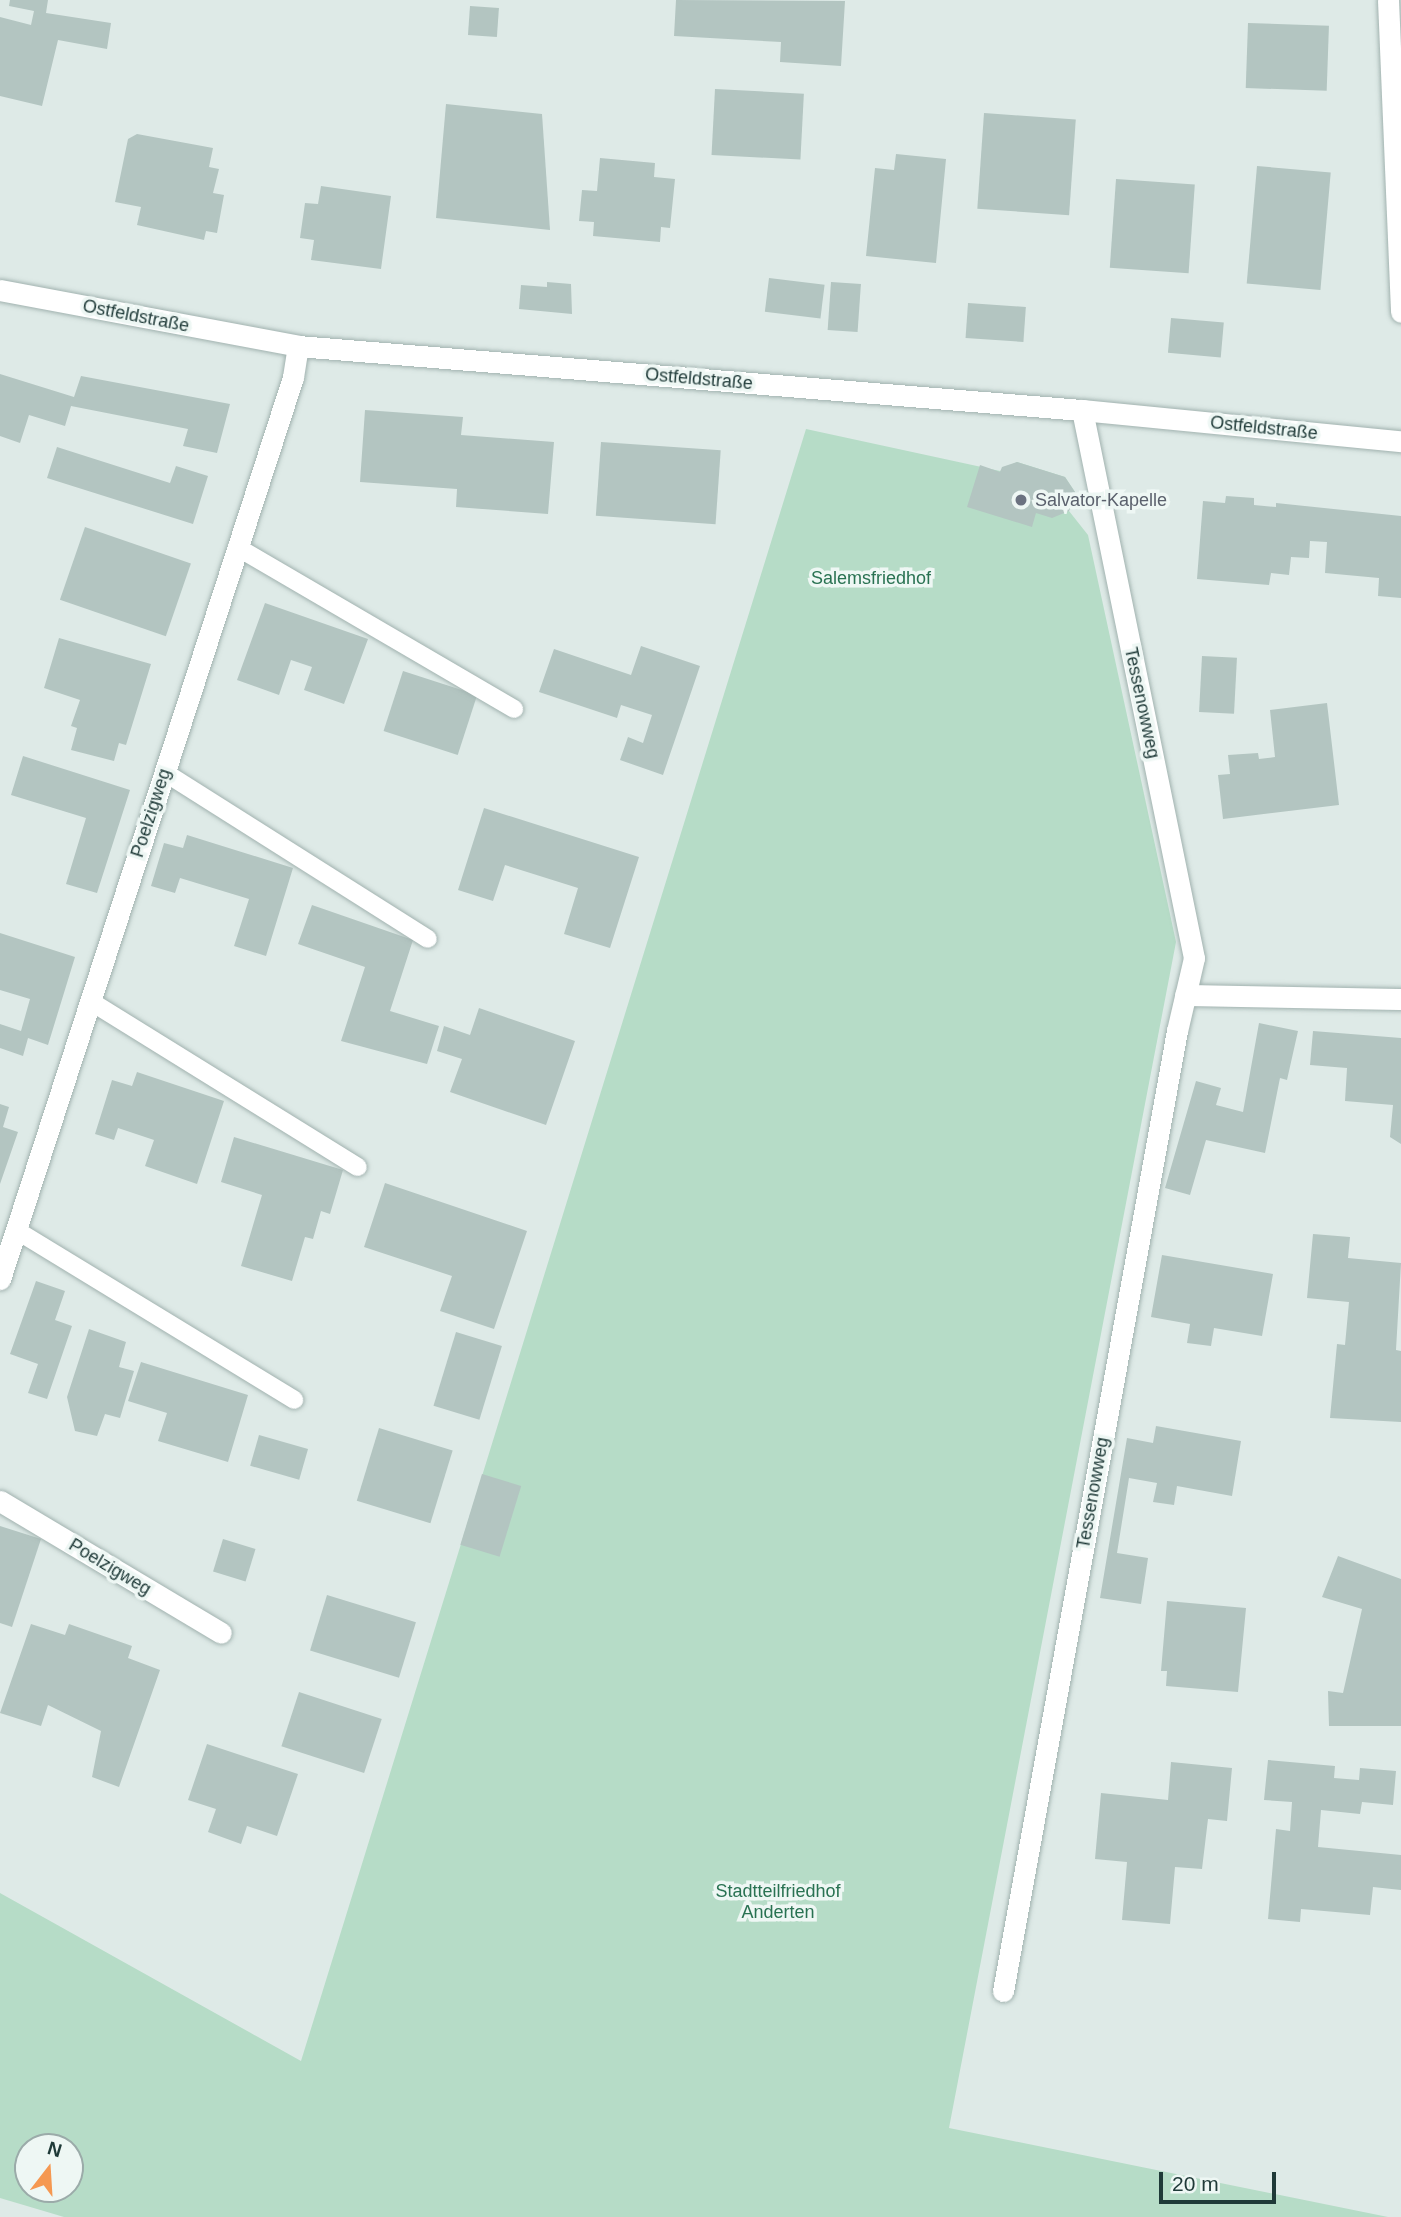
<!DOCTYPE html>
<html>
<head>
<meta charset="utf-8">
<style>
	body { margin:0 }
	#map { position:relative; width:1401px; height:2217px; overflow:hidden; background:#deeae7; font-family:Arial,sans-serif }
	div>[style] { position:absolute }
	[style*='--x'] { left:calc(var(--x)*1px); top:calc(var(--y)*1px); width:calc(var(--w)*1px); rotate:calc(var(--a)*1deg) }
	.green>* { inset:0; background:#b6dcc7 }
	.building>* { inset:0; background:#b3c5c1; transform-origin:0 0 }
	.roads { filter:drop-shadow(0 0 2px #a1b2af) drop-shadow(0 0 2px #a1b2af) }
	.lane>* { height:18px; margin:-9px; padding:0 9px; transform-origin:9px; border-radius:9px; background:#fff }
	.street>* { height:21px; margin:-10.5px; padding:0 10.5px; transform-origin:10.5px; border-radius:10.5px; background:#fff }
	.dots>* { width:19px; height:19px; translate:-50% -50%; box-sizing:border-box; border:4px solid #eef7f4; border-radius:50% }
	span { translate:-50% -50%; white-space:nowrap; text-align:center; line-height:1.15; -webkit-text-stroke:7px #eef7f4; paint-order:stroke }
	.street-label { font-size:18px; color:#1f3a38 }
	.worship-label { font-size:18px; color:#5b616d }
	.left { translate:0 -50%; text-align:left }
	.park-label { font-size:18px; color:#297252 }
	.north { position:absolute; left:14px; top:2133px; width:70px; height:70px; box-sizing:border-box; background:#eef7f4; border:2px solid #9baba9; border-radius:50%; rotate:17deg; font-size:19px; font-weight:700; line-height:28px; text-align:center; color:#1f3a38 }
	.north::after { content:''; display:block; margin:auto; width:24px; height:32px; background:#f59851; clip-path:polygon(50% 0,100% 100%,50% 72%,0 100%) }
	.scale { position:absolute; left:1159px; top:2172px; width:117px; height:32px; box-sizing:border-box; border:4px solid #1f3a38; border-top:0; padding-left:9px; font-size:21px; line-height:24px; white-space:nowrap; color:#1f3a38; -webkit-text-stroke:5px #eef7f4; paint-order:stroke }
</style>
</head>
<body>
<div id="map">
	<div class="green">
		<i style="clip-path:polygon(evenodd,806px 429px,1000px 471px,1017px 462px,1065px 477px,1075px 492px,1069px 511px,1088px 535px,1176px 942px,949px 2128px,1388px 2217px,64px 2217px,0 2198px,0 1893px,301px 2061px,806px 429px,28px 2147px,70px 2147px,70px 2189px,28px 2189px,28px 2147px)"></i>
	</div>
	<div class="building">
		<i style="clip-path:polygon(10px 0,48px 0,46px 13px,111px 23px,107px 49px,58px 40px,42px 106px,0 96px,0 17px,31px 25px,34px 11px,9px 6px)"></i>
		<i style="clip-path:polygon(676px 0,845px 1px,841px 66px,780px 62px,781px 42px,674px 36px)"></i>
		<i style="left:470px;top:6px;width:29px;height:29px;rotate:4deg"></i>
		<i style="left:1248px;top:23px;width:81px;height:65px;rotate:2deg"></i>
		<i style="left:715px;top:89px;width:89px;height:66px;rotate:3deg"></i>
		<i style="clip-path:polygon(446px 104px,542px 114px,550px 230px,436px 218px)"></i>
		<i style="left:984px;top:113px;width:92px;height:96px;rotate:4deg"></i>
		<i style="clip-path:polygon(137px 134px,213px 148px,209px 167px,219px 169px,213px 193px,224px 195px,217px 233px,206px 231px,204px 240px,137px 225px,141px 207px,115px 202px,128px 139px)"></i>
		<i style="clip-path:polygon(896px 154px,946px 159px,936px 263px,866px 256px,875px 168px,894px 170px)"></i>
		<i style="clip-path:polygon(600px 158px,655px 163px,654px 177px,675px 179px,670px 228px,661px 227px,660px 242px,593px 236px,594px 222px,579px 221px,582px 190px,597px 191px)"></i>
		<i style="left:1257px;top:166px;width:74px;height:118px;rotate:5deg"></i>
		<i style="left:1116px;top:179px;width:79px;height:89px;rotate:4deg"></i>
		<i style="clip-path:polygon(321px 186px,391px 196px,381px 269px,311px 260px,314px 240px,300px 238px,305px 203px,318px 204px)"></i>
		<i style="left:769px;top:278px;width:56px;height:34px;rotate:7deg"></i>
		<i style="clip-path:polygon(547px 282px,571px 284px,572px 314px,519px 309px,521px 285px,547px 287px)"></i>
		<i style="left:831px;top:282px;width:30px;height:48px;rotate:4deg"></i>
		<i style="left:968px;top:303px;width:58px;height:35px;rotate:4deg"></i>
		<i style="left:1171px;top:318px;width:53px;height:35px;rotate:5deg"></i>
		<i style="clip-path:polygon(0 374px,74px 397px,81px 376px,230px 404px,217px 453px,183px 446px,188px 429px,71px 406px,65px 426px,29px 415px,20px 443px,0 436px)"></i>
		<i style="clip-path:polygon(365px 410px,463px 417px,461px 435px,554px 442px,548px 514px,456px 507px,457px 489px,360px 482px)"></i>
		<i style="left:601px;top:442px;width:120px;height:74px;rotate:4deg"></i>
		<i style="clip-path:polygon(57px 447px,170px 483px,176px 466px,208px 476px,193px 524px,47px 478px)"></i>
		<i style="clip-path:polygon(1017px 462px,1065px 477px,1075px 492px,1069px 511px,1052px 518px,1036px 513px,1032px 527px,967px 507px,980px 465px,1000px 472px,1002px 467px)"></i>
		<i style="clip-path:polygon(1226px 496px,1254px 498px,1254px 505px,1276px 507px,1276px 503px,1401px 516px,1401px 598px,1378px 596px,1379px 578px,1325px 573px,1327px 542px,1310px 541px,1309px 558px,1291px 557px,1289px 575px,1271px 573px,1269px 585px,1197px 579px,1203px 501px,1225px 503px)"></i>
		<i style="left:85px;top:527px;width:112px;height:77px;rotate:19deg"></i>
		<i style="clip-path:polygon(265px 603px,368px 639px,344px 704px,304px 690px,312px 667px,291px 660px,279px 695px,237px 680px)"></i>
		<i style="clip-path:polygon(59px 638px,151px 664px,126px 745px,119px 743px,114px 761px,71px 750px,77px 728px,71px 726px,80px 700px,44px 688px)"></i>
		<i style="clip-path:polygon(641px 646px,700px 666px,663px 775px,620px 760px,628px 737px,643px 743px,652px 715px,621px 705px,617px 718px,539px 692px,554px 649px,631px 675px)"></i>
		<i style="left:1202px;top:656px;width:35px;height:56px;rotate:3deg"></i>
		<i style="left:403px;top:671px;width:78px;height:63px;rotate:18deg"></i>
		<i style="clip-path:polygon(1327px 703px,1339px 805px,1223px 819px,1218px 775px,1230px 774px,1228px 755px,1258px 753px,1259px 759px,1275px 757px,1270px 710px)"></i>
		<i style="clip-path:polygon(23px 756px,130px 790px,97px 893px,66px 884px,86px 818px,11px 795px)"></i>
		<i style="clip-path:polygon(484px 808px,639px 857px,610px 948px,564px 934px,578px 888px,505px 865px,493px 901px,458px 890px)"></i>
		<i style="clip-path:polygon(187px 835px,293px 868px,266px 956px,234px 946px,249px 899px,180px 878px,175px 893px,151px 886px,164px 843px,183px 848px)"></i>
		<i style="clip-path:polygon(312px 905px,413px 940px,390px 1011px,439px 1026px,427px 1064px,341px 1041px,365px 967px,298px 944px)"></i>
		<i style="clip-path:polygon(0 933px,75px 957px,48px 1045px,28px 1038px,23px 1056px,0 1048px,0 1024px,21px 1031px,30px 999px,0 990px)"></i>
		<i style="clip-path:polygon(479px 1008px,575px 1041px,546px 1125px,450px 1092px,462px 1059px,437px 1051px,444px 1026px,470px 1035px)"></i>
		<i style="clip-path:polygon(1259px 1023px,1298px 1031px,1287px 1080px,1280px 1078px,1265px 1153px,1206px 1140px,1190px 1195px,1165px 1188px,1196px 1081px,1221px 1088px,1216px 1105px,1243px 1112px)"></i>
		<i style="clip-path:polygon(1313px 1031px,1401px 1038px,1401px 1144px,1390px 1137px,1393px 1105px,1345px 1101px,1347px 1068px,1310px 1065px)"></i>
		<i style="clip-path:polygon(137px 1072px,224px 1101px,197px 1184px,145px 1166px,154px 1140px,118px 1128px,114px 1140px,95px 1134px,112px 1080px,132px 1086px)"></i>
		<i style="clip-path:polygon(0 1104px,9px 1107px,3px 1127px,18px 1132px,0 1184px)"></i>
		<i style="clip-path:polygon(234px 1137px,343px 1170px,330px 1214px,321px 1211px,313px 1239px,305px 1237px,292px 1281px,241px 1266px,262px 1195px,221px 1182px)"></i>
		<i style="clip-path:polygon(385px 1183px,527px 1231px,494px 1329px,440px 1311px,452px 1276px,364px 1247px)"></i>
		<i style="clip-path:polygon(1313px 1234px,1350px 1237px,1348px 1258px,1401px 1263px,1396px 1350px,1401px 1351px,1401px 1422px,1330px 1418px,1337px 1344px,1345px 1345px,1349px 1302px,1307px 1298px)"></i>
		<i style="clip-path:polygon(1162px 1255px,1273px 1274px,1262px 1336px,1214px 1328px,1211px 1346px,1187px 1343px,1190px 1324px,1151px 1317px)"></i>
		<i style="clip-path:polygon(36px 1281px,65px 1291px,55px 1320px,72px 1326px,47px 1399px,28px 1393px,38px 1364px,10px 1354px)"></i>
		<i style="clip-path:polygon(89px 1329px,126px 1342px,119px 1367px,134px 1371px,120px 1418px,105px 1414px,97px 1436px,75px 1431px,67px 1397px)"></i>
		<i style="left:456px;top:1332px;width:48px;height:77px;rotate:17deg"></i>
		<i style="clip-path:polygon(141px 1362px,248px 1395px,228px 1462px,158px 1441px,167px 1413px,128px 1401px)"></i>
		<i style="clip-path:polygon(1156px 1426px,1241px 1441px,1232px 1496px,1177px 1486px,1174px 1505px,1153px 1502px,1157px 1483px,1129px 1478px,1117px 1553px,1148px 1558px,1141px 1604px,1100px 1598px,1127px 1438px,1153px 1443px)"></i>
		<i style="left:379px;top:1428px;width:77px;height:76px;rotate:17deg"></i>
		<i style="left:259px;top:1435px;width:51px;height:32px;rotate:16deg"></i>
		<i style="left:482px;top:1474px;width:41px;height:74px;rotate:17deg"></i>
		<i style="clip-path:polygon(0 1526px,41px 1539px,12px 1627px,0 1623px)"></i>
		<i style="left:223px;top:1539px;width:34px;height:34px;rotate:17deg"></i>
		<i style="clip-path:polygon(1338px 1556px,1401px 1579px,1401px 1726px,1329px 1726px,1328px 1691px,1343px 1693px,1362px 1609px,1322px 1597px)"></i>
		<i style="left:327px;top:1595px;width:93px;height:58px;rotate:17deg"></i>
		<i style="clip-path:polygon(1167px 1601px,1246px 1608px,1238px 1692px,1166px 1686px,1167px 1671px,1161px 1671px)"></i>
		<i style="clip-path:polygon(31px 1624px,65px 1635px,69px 1624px,132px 1646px,128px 1658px,160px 1670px,119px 1787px,92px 1777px,101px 1731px,48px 1705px,41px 1726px,0 1713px)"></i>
		<i style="left:299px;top:1692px;width:87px;height:57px;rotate:18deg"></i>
		<i style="clip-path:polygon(207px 1744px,298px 1774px,277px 1836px,247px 1826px,241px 1844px,208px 1832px,216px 1809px,188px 1800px)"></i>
		<i style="clip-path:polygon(1268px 1760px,1335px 1766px,1334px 1778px,1359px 1780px,1360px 1768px,1396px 1771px,1393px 1805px,1362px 1802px,1360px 1814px,1321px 1810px,1318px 1847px,1401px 1855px,1401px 1890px,1373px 1887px,1370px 1915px,1301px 1909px,1300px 1922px,1268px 1919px,1276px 1829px,1290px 1831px,1292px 1802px,1264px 1800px)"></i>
		<i style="clip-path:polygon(1171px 1762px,1232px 1768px,1227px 1821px,1208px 1819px,1202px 1869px,1175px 1867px,1170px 1924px,1122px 1920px,1127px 1862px,1095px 1859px,1101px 1793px,1168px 1800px)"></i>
	</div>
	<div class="roads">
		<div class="lane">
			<i style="--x:237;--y:547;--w:321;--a:30.3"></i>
			<i style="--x:164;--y:772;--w:312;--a:32.3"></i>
			<i style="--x:90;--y:1001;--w:315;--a:31.8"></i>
			<i style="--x:16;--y:1230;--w:326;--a:31.4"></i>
		</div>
		<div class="street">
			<i style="--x:1388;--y:0;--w:312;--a:87.6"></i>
			<i style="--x:0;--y:290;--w:303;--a:10.6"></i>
			<i style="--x:298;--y:346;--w:787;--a:4.67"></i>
			<i style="--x:1082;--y:410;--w:321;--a:5.6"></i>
			<i style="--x:1185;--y:995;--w:216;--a:1.1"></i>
			<i style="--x:0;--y:1279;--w:948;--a:-72"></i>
			<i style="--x:293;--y:377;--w:31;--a:-81"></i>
			<i style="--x:0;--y:1501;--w:257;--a:30.8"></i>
			<i style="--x:1003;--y:1991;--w:976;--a:-79.73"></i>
			<i style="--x:1177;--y:1031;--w:75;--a:-76.9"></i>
			<i style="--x:1194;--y:958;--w:559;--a:-101.55"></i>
		</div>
	</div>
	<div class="dots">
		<i style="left:1021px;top:500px;background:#6b7280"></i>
	</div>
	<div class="street-label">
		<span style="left:136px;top:316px;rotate:11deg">Ostfeldstraße</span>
		<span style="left:699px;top:379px;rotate:5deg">Ostfeldstraße</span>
		<span style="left:1264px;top:428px;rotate:6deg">Ostfeldstraße</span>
		<span style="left:1142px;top:703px;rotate:78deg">Tessenowweg</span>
		<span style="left:151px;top:813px;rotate:-72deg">Poelzigweg</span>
		<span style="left:1093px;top:1493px;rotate:-80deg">Tessenowweg</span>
		<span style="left:110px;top:1567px;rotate:31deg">Poelzigweg</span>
	</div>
	<div class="worship-label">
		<span class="left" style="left:1035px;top:500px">Salvator-Kapelle</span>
	</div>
	<div class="park-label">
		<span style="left:871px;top:578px">Salemsfriedhof</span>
		<span style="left:778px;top:1902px">Stadtteilfriedhof<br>Anderten</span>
	</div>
	<div class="north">N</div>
	<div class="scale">20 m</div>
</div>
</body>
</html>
